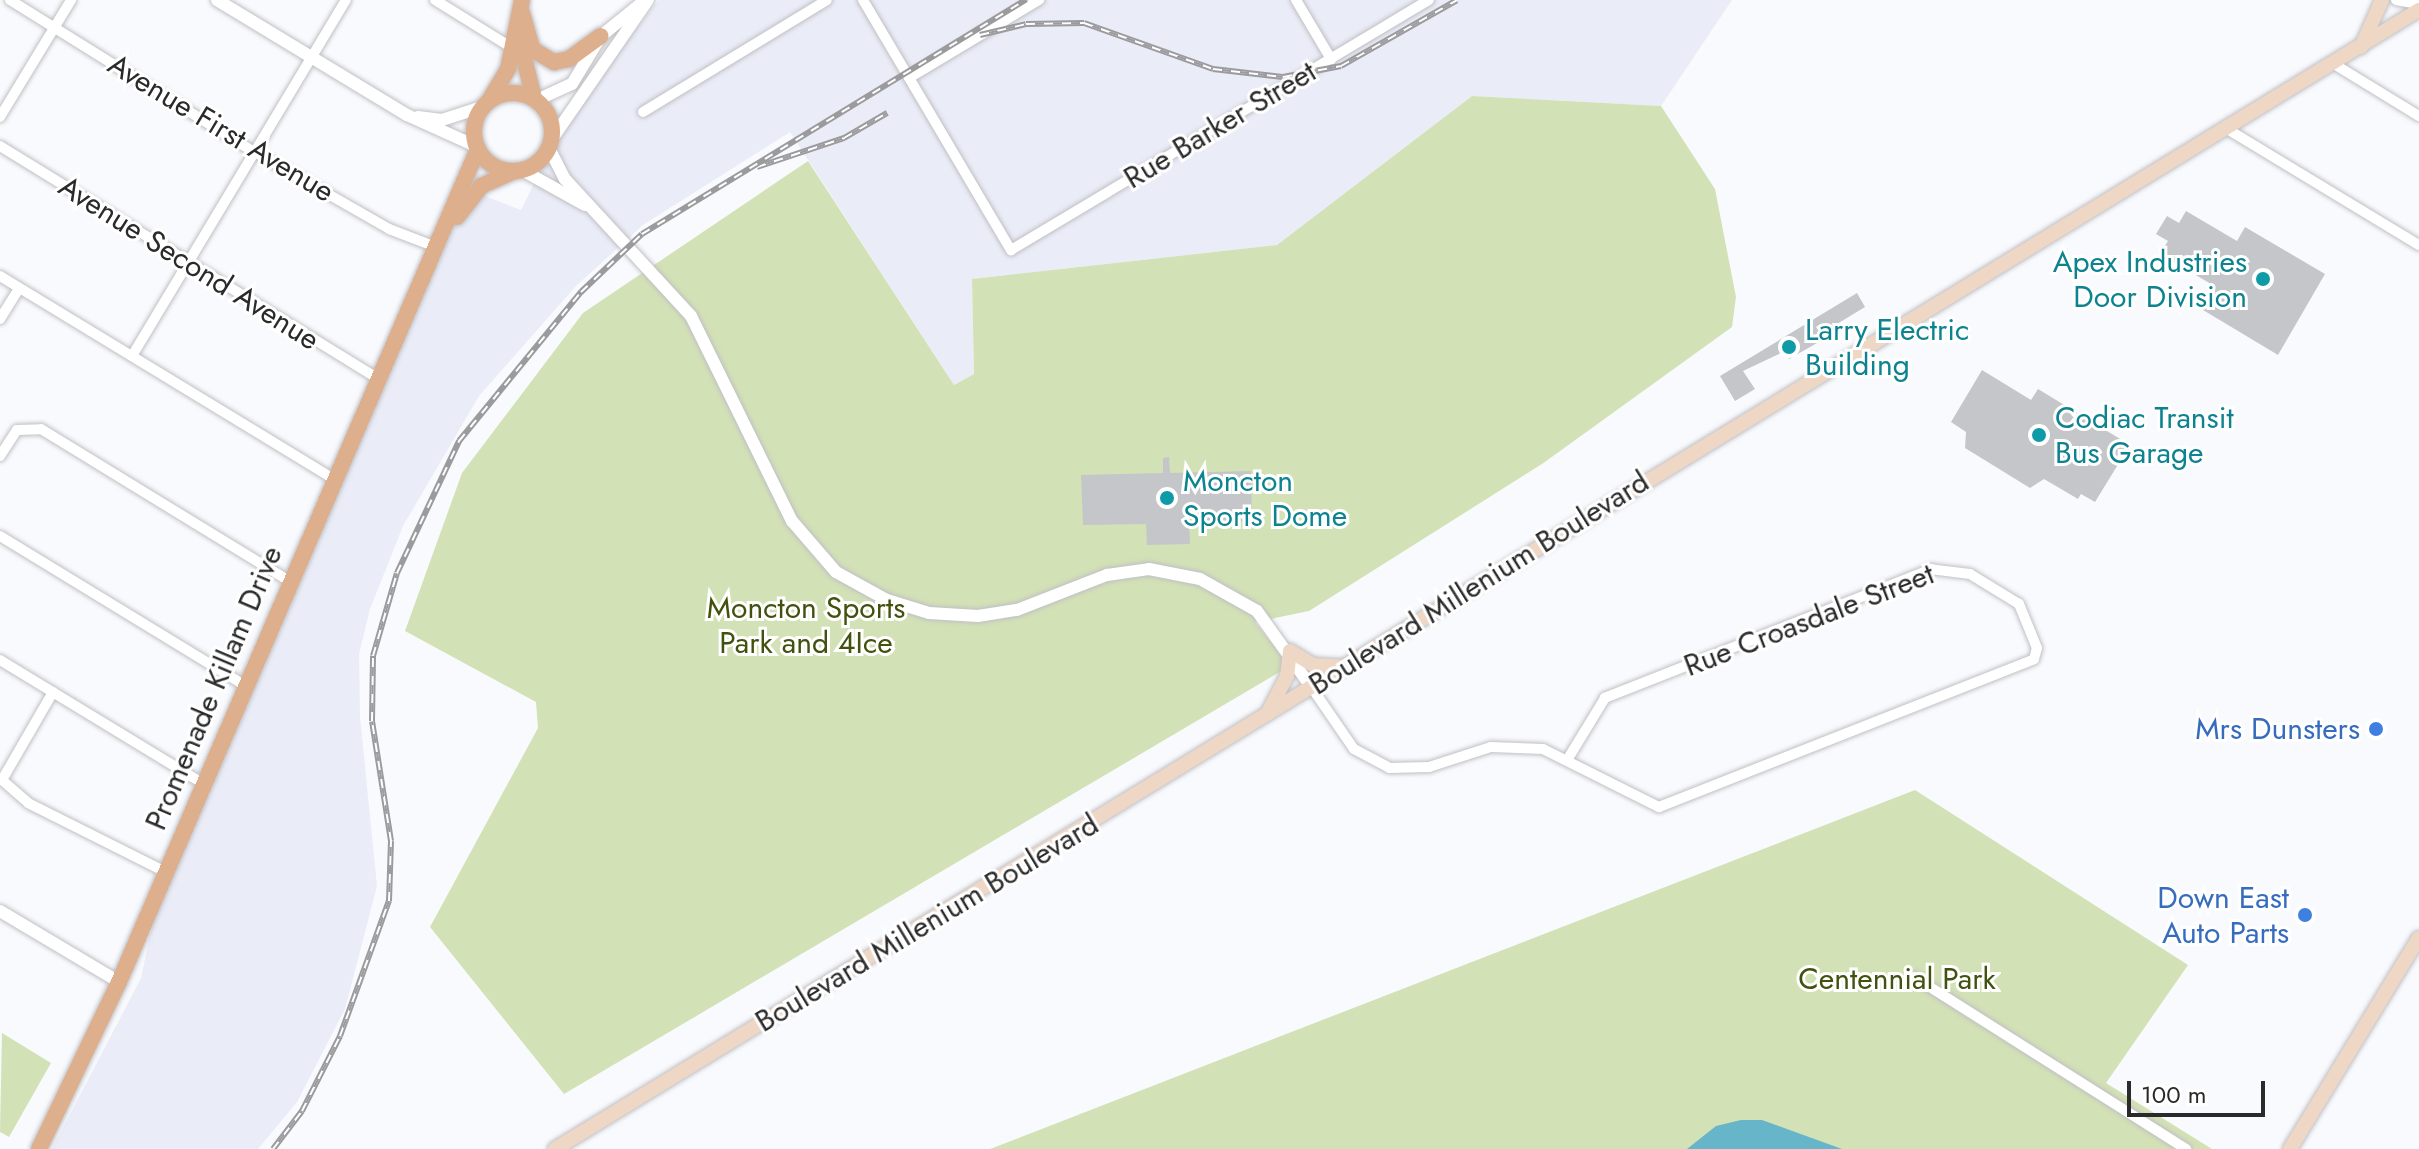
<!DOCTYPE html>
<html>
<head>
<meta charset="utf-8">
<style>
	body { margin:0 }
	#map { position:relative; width:2419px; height:1149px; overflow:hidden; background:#f9fafe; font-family:Jost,sans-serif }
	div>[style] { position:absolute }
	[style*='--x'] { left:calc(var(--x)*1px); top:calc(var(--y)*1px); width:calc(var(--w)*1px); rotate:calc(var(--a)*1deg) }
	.built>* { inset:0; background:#eaecf7 }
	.green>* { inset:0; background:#d3e1b6 }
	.water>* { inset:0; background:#67b5c9 }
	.building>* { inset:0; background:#c5c6c9 }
	.roads { filter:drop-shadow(0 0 2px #c0c0c4) drop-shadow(0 0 2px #c0c0c4) }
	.minor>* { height:10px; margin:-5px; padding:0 5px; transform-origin:5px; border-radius:5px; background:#fff }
	.tertiary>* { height:12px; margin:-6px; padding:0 6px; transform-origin:6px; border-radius:6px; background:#fff }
	.secondary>* { height:14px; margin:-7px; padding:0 7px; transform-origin:7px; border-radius:7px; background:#eed7c5 }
	.primary>* { height:16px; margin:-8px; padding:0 8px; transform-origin:8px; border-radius:8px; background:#deaf8c }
	.primary>.ring { margin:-8px; padding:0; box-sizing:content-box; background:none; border:16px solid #deaf8c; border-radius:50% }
	.rail>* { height:6px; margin-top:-3px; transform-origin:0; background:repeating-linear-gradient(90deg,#fff 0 9px,#9b9b9e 0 18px); box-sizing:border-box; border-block:2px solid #9b9b9e }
	.dots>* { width:22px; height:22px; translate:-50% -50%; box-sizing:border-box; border:4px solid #fff; border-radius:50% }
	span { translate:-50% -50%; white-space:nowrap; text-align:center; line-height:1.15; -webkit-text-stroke:6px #fff; paint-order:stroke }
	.street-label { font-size:30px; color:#2a2a2b }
	.culture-label { font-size:30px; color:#0d838f }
	.right { translate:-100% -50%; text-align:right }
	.left { translate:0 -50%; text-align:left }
	.park-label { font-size:30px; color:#42510e }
	.shop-label { font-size:30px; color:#366cbe }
	.scale { position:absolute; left:2127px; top:1081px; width:138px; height:36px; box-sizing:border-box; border:4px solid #2a2a2b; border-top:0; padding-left:10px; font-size:24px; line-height:28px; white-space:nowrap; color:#2a2a2b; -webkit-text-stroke:6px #fff; paint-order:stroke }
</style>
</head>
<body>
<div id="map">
	<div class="built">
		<i style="clip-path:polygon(659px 0,1732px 0,1661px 106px,1472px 96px,1277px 245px,972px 279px,974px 374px,954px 385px,790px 132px,643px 225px,576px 286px,479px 396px,403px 526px,370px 609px,359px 654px,360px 717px,377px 886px,345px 1009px,297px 1102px,258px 1149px,52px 1149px,141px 978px,162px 878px,460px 186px,521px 210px,567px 116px)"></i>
	</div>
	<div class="green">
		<i style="clip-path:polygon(1472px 96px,1661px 106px,1715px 189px,1736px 297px,1732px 327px,1542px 464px,1309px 611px,1255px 622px,1290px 666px,564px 1094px,430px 927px,538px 728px,536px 702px,405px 631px,462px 473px,583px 313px,808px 161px,954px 385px,974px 374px,972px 279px,1277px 245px)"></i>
		<i style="clip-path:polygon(1915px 790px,2188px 965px,2106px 1083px,2212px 1149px,990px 1149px)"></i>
		<i style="clip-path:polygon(2px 1033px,51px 1063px,9px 1137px,0 1132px)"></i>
	</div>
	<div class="water">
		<i style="clip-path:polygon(1741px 1120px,1762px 1120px,1842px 1149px,1687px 1149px,1716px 1126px)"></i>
	</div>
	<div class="building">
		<i style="clip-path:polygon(2186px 211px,2237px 241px,2245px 227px,2325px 274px,2278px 355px,2198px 307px,2211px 284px,2160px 254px,2168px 241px,2156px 234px,2167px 216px,2179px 223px)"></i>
		<i style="clip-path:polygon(1857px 293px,1865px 307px,1814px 338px,1817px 343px,1789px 359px,1785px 351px,1743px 371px,1755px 389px,1735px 401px,1720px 376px)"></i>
		<i style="clip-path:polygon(1982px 370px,2031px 400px,2038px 389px,2130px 445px,2095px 502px,2081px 494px,2078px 499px,2044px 479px,2030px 488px,1965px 448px,1966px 432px,1951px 422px)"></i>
		<i style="clip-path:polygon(1169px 457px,1170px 473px,1251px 471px,1252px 521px,1189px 523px,1190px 544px,1147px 545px,1146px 524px,1083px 525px,1081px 475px,1163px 473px,1163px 458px)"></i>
	</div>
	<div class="roads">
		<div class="minor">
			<i style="--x:10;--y:0;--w:286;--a:31.9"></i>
			<i style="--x:253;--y:151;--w:157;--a:29.8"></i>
			<i style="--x:389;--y:229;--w:50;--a:21"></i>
			<i style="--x:435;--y:0;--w:91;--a:31.9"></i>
			<i style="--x:863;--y:0;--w:291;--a:59.4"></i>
			<i style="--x:1011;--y:250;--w:487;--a:-30.9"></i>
			<i style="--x:1296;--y:0;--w:69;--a:59.3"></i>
			<i style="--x:2396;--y:0;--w:23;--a:10"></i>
			<i style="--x:2334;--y:64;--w:100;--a:31.5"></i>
			<i style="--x:909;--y:78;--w:152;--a:-31"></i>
			<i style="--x:643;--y:112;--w:215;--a:-31.3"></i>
			<i style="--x:0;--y:117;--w:137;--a:-58.7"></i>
			<i style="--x:2224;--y:127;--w:228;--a:31.2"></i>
			<i style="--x:0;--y:146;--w:444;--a:31.6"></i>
			<i style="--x:0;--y:276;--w:392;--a:31.3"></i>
			<i style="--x:0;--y:319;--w:36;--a:-58"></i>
			<i style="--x:132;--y:356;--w:415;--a:-59"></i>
			<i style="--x:0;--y:456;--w:31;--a:-57"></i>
			<i style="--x:17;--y:430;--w:24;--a:-2"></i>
			<i style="--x:41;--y:429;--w:293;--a:31.5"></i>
			<i style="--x:0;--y:536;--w:288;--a:31.4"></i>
			<i style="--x:0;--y:660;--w:239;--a:31.3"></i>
			<i style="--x:1312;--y:688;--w:74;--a:55.5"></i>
			<i style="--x:1354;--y:749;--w:40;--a:28"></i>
			<i style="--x:1389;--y:768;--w:40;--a:-1.4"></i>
			<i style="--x:1429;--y:767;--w:65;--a:-17.9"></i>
			<i style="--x:1491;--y:747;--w:52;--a:2.2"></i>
			<i style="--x:1543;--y:749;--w:130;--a:26.6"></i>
			<i style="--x:1659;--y:807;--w:403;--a:-21.5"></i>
			<i style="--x:2034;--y:659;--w:11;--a:-75"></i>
			<i style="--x:2037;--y:648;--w:48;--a:-112.2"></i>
			<i style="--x:2019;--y:604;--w:57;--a:-148.5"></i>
			<i style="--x:1970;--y:574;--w:38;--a:-173"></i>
			<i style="--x:1932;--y:569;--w:352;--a:158.5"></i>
			<i style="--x:1605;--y:698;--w:69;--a:121.4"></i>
			<i style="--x:53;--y:692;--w:102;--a:120.1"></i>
			<i style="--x:2;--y:780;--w:35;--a:41"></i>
			<i style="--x:28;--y:803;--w:154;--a:26.6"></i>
			<i style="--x:1914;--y:977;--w:322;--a:32.3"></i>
		</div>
		<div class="tertiary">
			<i style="--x:217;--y:0;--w:222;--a:31.2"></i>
			<i style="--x:407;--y:115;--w:76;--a:24.2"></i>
			<i style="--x:537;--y:100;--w:38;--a:-25"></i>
			<i style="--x:572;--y:84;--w:56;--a:-58.9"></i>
			<i style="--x:601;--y:36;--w:49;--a:-39.2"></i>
			<i style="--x:418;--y:117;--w:24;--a:7"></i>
			<i style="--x:442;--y:120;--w:42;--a:-18"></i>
			<i style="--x:552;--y:139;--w:169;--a:-55.4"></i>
			<i style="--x:549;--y:148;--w:35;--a:63"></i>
			<i style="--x:565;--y:179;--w:186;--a:47.4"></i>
			<i style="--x:691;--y:316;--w:229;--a:63.8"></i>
			<i style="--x:792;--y:521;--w:67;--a:49.2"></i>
			<i style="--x:836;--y:572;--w:58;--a:28.8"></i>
			<i style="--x:887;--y:600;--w:44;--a:17.2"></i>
			<i style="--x:929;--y:613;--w:49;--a:3.5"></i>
			<i style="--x:978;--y:616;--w:39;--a:-9"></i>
			<i style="--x:1017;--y:610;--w:97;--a:-21.3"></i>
			<i style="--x:1107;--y:575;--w:42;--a:-8.1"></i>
			<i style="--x:1149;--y:569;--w:52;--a:11.1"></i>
			<i style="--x:1200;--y:579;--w:65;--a:29.3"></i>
			<i style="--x:1257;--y:611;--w:95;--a:54.5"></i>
			<i style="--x:522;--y:170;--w:72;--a:29.1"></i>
			<i style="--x:0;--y:911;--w:139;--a:30.8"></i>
		</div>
		<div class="secondary">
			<i style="--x:2361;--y:47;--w:51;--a:-65.9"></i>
			<i style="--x:1290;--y:651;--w:27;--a:31"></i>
			<i style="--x:1313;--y:665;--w:33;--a:3"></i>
			<i style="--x:1267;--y:714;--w:43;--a:-62.2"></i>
			<i style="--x:1287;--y:676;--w:25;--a:-83"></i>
			<i style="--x:555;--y:1149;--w:2184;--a:-31.43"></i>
			<i style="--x:2290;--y:1149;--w:247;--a:-58.6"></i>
		</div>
		<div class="primary">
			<i style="--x:522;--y:13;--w:37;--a:74"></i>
			<i style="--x:532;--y:49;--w:26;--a:31"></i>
			<i style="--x:554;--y:62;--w:15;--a:-11"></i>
			<i style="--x:569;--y:59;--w:39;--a:-36"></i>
			<i style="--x:520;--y:42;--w:58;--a:76"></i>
			<i class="ring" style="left:474px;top:93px;width:62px;height:62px"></i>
			<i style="--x:490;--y:99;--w:35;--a:-59"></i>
			<i style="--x:508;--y:69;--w:70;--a:-78.5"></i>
			<i style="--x:457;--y:217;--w:39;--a:-52"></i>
			<i style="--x:481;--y:186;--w:37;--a:-24"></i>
			<i style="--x:39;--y:1149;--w:185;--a:-64.4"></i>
			<i style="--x:119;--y:982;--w:907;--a:-66.69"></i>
		</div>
	</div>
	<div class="rail">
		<i style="--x:980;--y:35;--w:47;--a:-13.4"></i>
		<i style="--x:1026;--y:24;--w:58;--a:-1"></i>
		<i style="--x:1084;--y:23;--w:137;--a:19.6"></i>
		<i style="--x:1213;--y:69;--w:70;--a:6.5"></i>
		<i style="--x:1283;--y:77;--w:59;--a:-10.7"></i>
		<i style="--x:1341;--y:66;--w:133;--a:-29.6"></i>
		<i style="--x:757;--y:167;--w:92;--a:-18.4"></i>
		<i style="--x:844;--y:138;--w:50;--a:-30.2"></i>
		<i style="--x:273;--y:1149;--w:48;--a:-52.7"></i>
		<i style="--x:302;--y:1111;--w:84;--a:-63.1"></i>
		<i style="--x:340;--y:1036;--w:144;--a:-70.1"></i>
		<i style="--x:389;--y:901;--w:60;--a:-88.1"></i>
		<i style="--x:391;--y:841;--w:121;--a:-99"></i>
		<i style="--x:372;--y:721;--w:65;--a:-89.1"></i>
		<i style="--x:373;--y:656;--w:86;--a:-73.9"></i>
		<i style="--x:397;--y:573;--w:146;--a:-64.8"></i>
		<i style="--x:459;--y:441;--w:193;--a:-50.7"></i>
		<i style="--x:581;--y:292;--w:84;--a:-43.6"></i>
		<i style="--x:642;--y:234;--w:450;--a:-31.4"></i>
	</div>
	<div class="dots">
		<i style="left:2263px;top:279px;background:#0f9aa8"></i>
		<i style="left:1789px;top:347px;background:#0f9aa8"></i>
		<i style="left:2039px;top:435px;background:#0f9aa8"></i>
		<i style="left:1167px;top:498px;background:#0f9aa8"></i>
		<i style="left:2376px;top:729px;background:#3f7fe0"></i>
		<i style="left:2305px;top:915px;background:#3f7fe0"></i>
	</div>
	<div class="street-label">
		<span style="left:1220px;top:125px;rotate:-31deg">Rue Barker Street</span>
		<span style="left:221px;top:128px;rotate:31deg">Avenue First Avenue</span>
		<span style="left:189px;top:263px;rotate:32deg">Avenue Second Avenue</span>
		<span style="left:1479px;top:583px;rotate:-32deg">Boulevard Millenium Boulevard</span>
		<span style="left:1809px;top:620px;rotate:-21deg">Rue Croasdale Street</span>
		<span style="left:214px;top:688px;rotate:-67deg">Promenade Killam Drive</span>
		<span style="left:927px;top:923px;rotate:-31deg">Boulevard Millenium Boulevard</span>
	</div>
	<div class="culture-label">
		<span class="right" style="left:2247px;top:279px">Apex Industries<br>Door Division</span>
		<span class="left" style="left:1805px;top:347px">Larry Electric<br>Building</span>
		<span class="left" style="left:2055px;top:435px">Codiac Transit<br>Bus Garage</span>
		<span class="left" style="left:1183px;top:498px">Moncton<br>Sports Dome</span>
	</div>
	<div class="park-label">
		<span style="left:806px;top:625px">Moncton Sports<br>Park and 4Ice</span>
		<span style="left:1897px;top:979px">Centennial Park</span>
	</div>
	<div class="shop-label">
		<span class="right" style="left:2360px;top:729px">Mrs Dunsters</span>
		<span class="right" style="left:2289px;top:915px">Down East<br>Auto Parts</span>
	</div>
	<div class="scale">100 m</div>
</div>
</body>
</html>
